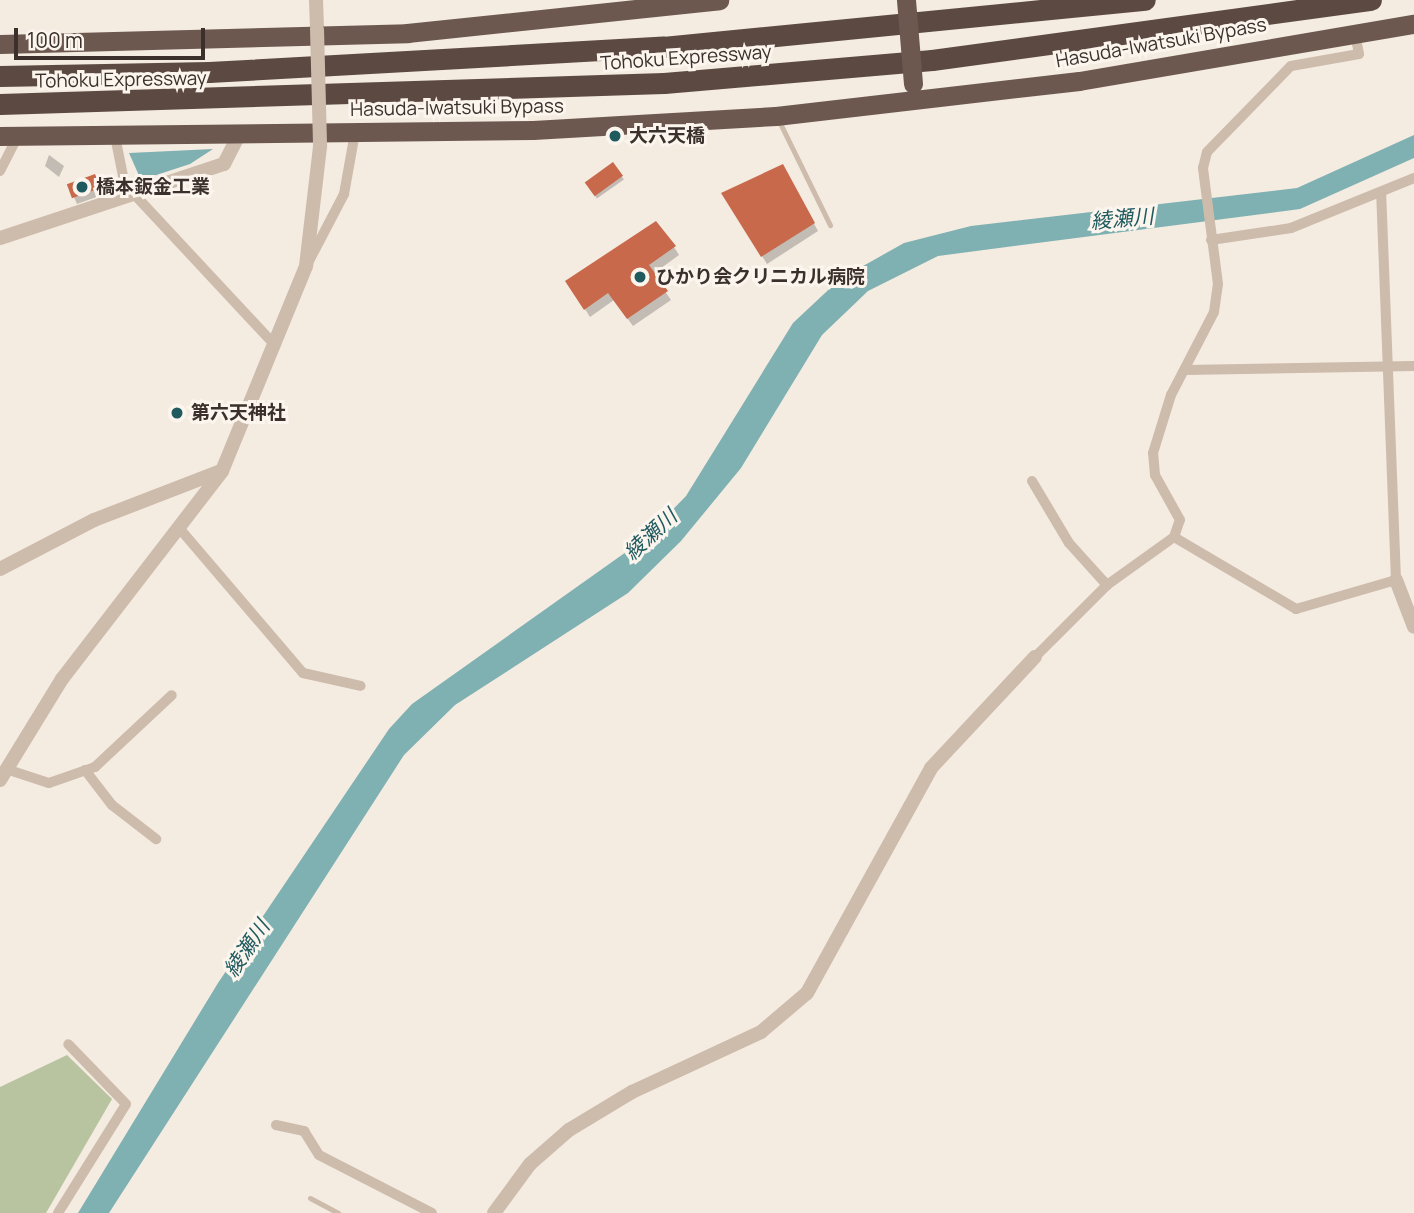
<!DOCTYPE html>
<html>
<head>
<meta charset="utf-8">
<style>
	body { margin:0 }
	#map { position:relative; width:1414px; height:1213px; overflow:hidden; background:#f4ebe1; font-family:Manrope,"Noto Sans JP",sans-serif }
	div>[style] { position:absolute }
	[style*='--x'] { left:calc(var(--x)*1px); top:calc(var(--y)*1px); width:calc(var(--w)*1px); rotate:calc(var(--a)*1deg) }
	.green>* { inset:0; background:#b8c4a0 }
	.water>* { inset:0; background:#7fb0b2 }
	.shadow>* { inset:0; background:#0003; transform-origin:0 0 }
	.building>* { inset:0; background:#c8694b; transform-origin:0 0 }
	.service>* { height:5px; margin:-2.5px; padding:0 2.5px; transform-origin:2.5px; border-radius:2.5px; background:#cdbbac }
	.minor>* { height:10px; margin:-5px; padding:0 5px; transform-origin:5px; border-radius:5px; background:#cdbbac }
	.tertiary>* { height:14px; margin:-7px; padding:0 7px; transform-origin:7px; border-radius:7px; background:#cdbbac }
	.trunk>* { height:19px; margin:-9.5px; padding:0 9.5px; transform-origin:9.5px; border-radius:9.5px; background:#6c584f }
	.motorway>* { height:21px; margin:-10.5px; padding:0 10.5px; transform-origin:10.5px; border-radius:10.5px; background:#5c4a42 }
	.tertiary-bridge>* { height:14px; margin:-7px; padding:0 7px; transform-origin:7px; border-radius:7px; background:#cdbbac }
	.trunk-bridge>* { height:19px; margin:-9.5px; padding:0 9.5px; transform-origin:9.5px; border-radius:9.5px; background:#6c584f }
	.dots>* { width:19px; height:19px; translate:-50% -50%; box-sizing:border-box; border:4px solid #fbf5ee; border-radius:50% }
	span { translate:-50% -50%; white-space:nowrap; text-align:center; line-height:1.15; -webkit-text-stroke:6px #fbf5ee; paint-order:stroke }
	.street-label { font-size:19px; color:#3b302b }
	.poi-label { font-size:19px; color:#3b302b; font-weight:700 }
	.left { translate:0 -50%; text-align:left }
	.water-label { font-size:21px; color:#1f5a5e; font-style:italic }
	.scale { position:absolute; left:14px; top:28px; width:191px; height:32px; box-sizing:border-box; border:4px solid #3b302b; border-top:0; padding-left:9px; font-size:21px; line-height:24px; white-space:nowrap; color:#3b302b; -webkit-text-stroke:5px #fbf5ee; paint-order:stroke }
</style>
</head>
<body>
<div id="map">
	<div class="green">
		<i style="clip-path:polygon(67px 1055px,112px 1099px,46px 1213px,0 1213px,0 1087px)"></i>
	</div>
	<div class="water">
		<i style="clip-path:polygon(1414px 135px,1414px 158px,1300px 209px,938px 256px,868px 291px,822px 335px,741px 468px,681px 541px,628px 593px,455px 705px,404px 755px,109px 1213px,78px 1213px,218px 983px,389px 729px,412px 704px,643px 540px,686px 496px,793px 323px,840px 279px,904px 243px,971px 226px,1297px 188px)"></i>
		<i style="clip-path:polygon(213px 149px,190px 164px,141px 180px,129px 153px)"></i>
	</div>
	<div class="shadow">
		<i style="clip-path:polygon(49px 155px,64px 166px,59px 177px,45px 166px)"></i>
		<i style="left:613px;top:164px;width:19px;height:33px;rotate:55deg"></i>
		<i style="clip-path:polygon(783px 166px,818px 231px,767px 264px,723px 194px)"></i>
		<i style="clip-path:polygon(97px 182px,102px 195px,77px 204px,69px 186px)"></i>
		<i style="clip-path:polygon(674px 247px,679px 255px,653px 274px,671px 300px,633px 326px,614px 300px,590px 317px,568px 282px)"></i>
	</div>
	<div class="building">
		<i style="left:613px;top:162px;width:17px;height:35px;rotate:54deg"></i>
		<i style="clip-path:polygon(783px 164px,815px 223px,761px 257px,721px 193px)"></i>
		<i style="left:95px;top:174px;width:15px;height:30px;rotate:70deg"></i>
		<i style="clip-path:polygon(656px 221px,676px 246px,649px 265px,668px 291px,627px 319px,608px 293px,584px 310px,565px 281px)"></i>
	</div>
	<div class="service">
		<i style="--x:779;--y:121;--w:116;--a:63.9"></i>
		<i style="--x:310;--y:1198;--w:32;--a:28"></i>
	</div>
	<div class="minor">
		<i style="--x:115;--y:136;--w:61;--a:78.7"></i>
		<i style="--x:0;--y:171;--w:39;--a:-63"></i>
		<i style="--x:134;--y:194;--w:205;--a:47"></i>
		<i style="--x:1211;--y:240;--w:81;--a:-8.5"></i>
		<i style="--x:1291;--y:228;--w:133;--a:-22.1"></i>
		<i style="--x:308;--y:263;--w:78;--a:-62.4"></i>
		<i style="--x:344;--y:194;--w:62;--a:-79.8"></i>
		<i style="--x:1186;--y:370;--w:228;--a:-1"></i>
		<i style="--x:1032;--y:481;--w:72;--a:59.2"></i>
		<i style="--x:1069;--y:543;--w:57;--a:47.9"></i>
		<i style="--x:180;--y:529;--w:189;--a:49.5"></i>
		<i style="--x:303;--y:673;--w:59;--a:12.6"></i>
		<i style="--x:1174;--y:537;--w:142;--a:30.5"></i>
		<i style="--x:1296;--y:609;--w:104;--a:-16.2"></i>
		<i style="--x:1396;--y:580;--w:387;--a:-92.2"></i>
		<i style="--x:1035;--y:657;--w:102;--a:-45"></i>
		<i style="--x:1107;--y:585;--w:82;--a:-35.6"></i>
		<i style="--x:1174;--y:537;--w:18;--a:-71"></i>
		<i style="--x:1180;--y:520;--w:51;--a:-119.1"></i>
		<i style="--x:1155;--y:475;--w:22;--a:-95"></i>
		<i style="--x:1153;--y:453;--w:61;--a:-72.8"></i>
		<i style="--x:1171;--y:395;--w:93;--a:-62.6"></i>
		<i style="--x:1214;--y:312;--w:28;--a:-82"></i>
		<i style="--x:1218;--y:284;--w:117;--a:-97.4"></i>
		<i style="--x:1203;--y:168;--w:16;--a:-76"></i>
		<i style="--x:1207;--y:152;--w:120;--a:-45.7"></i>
		<i style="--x:1291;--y:66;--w:69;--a:-10"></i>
		<i style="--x:1359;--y:54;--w:21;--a:-101"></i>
		<i style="--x:6;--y:769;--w:45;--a:18"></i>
		<i style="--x:49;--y:783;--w:49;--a:-19.2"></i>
		<i style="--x:95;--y:767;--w:105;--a:-43.1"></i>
		<i style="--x:85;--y:770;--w:44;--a:52.4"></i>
		<i style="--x:112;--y:805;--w:56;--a:37.7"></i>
		<i style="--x:276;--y:1125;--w:29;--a:12"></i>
		<i style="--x:304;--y:1131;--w:28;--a:58"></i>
		<i style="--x:319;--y:1155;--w:127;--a:27.2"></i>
		<i style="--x:58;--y:1213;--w:128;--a:-58"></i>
		<i style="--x:126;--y:1104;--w:83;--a:-134"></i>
	</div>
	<div class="tertiary">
		<i style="--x:316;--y:0;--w:29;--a:88"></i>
		<i style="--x:0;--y:238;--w:236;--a:-18.3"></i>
		<i style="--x:224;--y:164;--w:35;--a:-63"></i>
		<i style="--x:0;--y:569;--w:106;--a:-27.5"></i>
		<i style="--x:94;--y:520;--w:136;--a:-21.1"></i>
		<i style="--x:1396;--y:580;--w:50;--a:69"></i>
		<i style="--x:0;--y:780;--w:119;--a:-58.5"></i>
		<i style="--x:62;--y:679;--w:262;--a:-52.4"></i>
		<i style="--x:222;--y:471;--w:222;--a:-67.7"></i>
		<i style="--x:306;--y:266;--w:121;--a:-83.3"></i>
		<i style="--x:494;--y:1213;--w:61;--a:-53.7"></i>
		<i style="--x:530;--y:1164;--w:52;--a:-41.1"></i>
		<i style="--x:569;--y:1130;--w:74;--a:-31.1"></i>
		<i style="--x:632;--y:1092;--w:142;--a:-24.9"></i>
		<i style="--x:761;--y:1032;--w:60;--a:-40.3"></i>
		<i style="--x:807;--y:993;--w:257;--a:-61.1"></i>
		<i style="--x:931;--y:768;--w:152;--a:-46.9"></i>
	</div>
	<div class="trunk">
		<i style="--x:0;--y:44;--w:407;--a:-1.5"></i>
		<i style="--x:407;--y:33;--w:314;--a:-6"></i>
		<i style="--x:0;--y:136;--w:533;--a:-0.64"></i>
		<i style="--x:533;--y:130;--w:243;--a:-3.3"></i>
		<i style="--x:776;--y:116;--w:305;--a:-6.6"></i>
		<i style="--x:1079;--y:81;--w:340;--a:-9.7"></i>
	</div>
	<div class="motorway">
		<i style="--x:0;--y:76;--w:209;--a:-1.1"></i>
		<i style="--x:209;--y:72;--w:455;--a:-3.2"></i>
		<i style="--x:663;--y:47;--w:484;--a:-5.6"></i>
		<i style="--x:0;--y:104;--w:664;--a:-1.81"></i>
		<i style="--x:664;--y:83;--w:269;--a:-4.9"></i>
		<i style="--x:932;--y:60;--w:443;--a:-7.8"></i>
	</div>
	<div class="tertiary-bridge">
		<i style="--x:317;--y:29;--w:117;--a:88.5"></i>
	</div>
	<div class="trunk-bridge">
		<i style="--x:906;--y:0;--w:84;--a:85.2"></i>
	</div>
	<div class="dots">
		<i style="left:615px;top:136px;background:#1f5a5e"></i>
		<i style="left:82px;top:187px;background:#1f5a5e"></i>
		<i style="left:640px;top:277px;background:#1f5a5e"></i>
		<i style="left:177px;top:413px;background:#1f5a5e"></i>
	</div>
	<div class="street-label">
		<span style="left:1161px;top:43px;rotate:-10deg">Hasuda-Iwatsuki Bypass</span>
		<span style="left:686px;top:58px;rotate:-4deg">Tohoku Expressway</span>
		<span style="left:121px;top:80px;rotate:-1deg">Tohoku Expressway</span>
		<span style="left:457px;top:108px;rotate:-1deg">Hasuda-Iwatsuki Bypass</span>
	</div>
	<div class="poi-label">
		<span class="left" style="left:629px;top:136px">大六天橋</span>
		<span class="left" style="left:96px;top:187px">橋本鈑金工業</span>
		<span class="left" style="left:656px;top:277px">ひかり会クリニカル病院</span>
		<span class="left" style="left:191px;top:413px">第六天神社</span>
	</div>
	<div class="water-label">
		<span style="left:1122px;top:218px;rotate:-5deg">綾瀬川</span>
		<span style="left:650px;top:534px;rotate:-43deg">綾瀬川</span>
		<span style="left:246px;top:948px;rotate:-56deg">綾瀬川</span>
	</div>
	<div class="scale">100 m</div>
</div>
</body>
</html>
